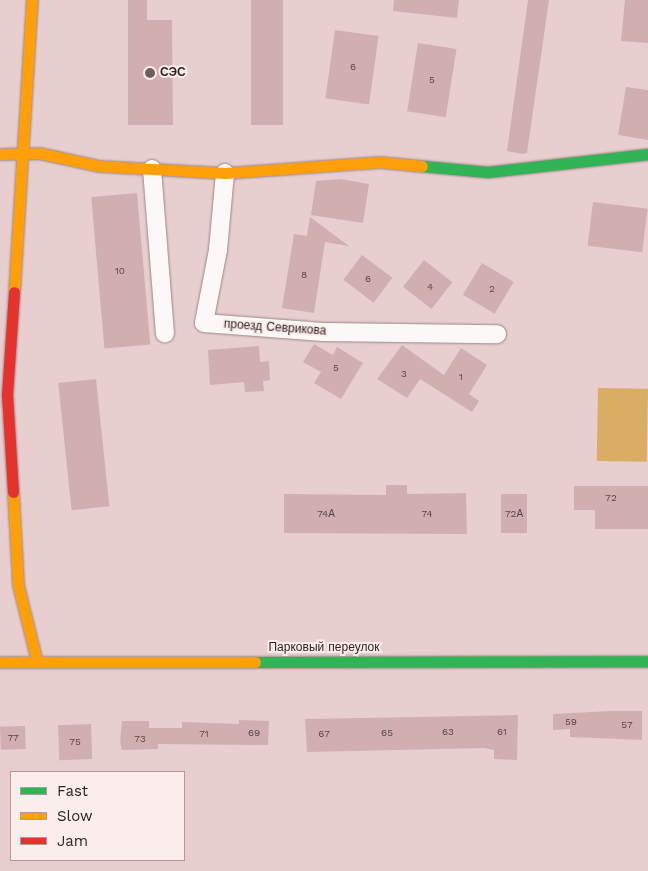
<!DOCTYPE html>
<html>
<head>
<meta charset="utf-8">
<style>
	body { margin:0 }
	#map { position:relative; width:648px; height:871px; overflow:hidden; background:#e8cece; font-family:"Work Sans",sans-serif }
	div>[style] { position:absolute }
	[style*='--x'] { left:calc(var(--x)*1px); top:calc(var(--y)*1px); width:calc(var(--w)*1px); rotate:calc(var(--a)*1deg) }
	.green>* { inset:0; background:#daad64; transform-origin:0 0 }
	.building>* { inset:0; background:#d1afb0; transform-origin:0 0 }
	.roads { filter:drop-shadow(0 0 1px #9a8787) drop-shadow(0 0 1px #9a8787) }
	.street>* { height:18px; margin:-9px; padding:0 9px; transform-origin:9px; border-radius:9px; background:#fcf8f8 }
	.fast>* { height:11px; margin:-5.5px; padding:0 5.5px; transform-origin:5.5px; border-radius:5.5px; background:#30b455 }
	.slow>* { height:11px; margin:-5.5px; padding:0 5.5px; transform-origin:5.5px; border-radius:5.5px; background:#ff9f0a }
	.jam>* { height:11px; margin:-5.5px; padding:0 5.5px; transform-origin:5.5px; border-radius:5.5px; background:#e5322d }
	.dots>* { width:14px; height:14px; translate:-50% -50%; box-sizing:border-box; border:2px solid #fceded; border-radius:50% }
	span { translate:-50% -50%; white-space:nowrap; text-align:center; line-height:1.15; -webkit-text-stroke:4px #fceded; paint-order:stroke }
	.number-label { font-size:10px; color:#5a4445 }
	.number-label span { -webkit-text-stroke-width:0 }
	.poi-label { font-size:12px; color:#322121; font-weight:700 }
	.left { translate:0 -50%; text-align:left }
	.street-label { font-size:12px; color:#322121 }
	.legend { position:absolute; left:10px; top:771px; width:175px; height:90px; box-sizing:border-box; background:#fceded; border:1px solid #ab9b9b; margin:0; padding:6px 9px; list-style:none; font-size:15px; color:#322121 }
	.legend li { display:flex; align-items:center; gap:10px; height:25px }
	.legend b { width:25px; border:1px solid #ab9b9b }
</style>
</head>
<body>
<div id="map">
	<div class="green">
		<i style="left:598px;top:388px;width:50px;height:73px;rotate:1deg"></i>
	</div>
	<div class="building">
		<i style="clip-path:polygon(128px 0,147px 0,147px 20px,172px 20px,173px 125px,128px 125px)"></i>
		<i style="left:251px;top:0;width:32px;height:125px"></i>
		<i style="clip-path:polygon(394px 0,459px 0,457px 18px,393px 11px)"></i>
		<i style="clip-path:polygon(528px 0,549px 0,527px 153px,523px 154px,507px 151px)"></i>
		<i style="clip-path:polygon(625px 0,648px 0,648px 43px,621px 41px)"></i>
		<i style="left:335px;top:30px;width:44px;height:69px;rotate:8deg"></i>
		<i style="left:418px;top:43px;width:39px;height:69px;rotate:9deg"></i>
		<i style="clip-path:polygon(626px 87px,648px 90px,648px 140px,618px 135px)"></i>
		<i style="clip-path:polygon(341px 179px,369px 184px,363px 223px,311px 215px,316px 181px)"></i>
		<i style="left:137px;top:193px;width:152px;height:46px;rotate:85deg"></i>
		<i style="left:593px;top:202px;width:55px;height:44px;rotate:7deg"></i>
		<i style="clip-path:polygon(310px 217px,349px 246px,325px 242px,314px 313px,282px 308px,294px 234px,307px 236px)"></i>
		<i style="left:362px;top:255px;width:38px;height:31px;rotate:37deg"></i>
		<i style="left:424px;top:260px;width:36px;height:34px;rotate:38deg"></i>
		<i style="left:482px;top:263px;width:37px;height:37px;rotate:31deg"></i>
		<i style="clip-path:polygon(314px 344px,333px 355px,337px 347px,363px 363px,341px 399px,314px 383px,321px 372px,303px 362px)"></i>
		<i style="clip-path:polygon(402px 345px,444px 375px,461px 348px,487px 365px,469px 394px,479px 401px,472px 412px,420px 379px,407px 398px,377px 379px)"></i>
		<i style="clip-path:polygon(259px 346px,260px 362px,269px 361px,270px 380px,263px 381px,264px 391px,245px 392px,244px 382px,210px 385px,208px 350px)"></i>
		<i style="left:96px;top:379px;width:128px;height:38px;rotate:84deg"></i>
		<i style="clip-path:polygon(386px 485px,407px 485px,407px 494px,466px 493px,467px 534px,284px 533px,284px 494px,386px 495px)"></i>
		<i style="clip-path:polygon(574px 486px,648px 486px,648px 529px,595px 529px,595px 510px,574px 510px)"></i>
		<i style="left:501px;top:494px;width:26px;height:39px"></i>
		<i style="clip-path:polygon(611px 711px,642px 711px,642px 740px,570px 737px,570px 729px,553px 730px,553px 714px)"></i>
		<i style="clip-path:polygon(518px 715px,517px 760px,494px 759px,494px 750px,485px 748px,307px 752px,305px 719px)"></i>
		<i style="clip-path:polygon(239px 720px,269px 721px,268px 745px,158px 744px,158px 749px,122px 750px,120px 742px,122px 721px,149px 721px,149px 728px,182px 728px,182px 722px,239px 724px)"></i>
		<i style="left:91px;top:724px;width:35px;height:33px;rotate:88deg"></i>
		<i style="left:25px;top:726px;width:23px;height:25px;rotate:88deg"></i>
	</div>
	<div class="roads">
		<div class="street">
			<i style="--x:152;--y:169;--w:165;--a:85.5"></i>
			<i style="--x:225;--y:173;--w:77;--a:95.2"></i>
			<i style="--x:218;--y:250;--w:74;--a:100.9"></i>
			<i style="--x:204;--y:323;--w:119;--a:4.3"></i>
			<i style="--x:323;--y:332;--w:174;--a:0.7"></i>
		</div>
		<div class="fast">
			<i style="--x:422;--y:166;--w:66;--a:5.2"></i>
			<i style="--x:488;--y:172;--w:161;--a:-6.4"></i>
			<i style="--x:255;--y:662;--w:393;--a:-0.1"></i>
		</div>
		<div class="slow">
			<i style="--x:0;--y:154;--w:39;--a:-1"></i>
			<i style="--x:39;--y:153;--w:61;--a:12.2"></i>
			<i style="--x:99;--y:166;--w:126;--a:3.2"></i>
			<i style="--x:225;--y:173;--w:155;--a:-4.1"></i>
			<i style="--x:380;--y:162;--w:42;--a:5.4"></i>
			<i style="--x:14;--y:292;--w:293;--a:-86.5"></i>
			<i style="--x:13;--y:492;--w:93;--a:86.9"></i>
			<i style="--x:18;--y:585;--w:79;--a:76.1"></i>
			<i style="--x:0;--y:662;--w:255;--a:0"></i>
		</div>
		<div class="jam">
			<i style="--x:13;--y:492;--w:97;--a:-93.5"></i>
			<i style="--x:7;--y:395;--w:103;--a:-86.1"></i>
		</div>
	</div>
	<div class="dots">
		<i style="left:150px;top:73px;background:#725e5e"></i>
	</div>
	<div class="number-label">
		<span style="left:353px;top:67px">6</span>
		<span style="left:432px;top:80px">5</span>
		<span style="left:120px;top:271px">10</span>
		<span style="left:304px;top:275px">8</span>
		<span style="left:368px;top:279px">6</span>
		<span style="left:430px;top:287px">4</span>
		<span style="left:492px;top:289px">2</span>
		<span style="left:336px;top:368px">5</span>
		<span style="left:404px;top:374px">3</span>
		<span style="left:461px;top:377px">1</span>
		<span style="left:611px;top:498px">72</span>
		<span style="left:326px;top:514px">74А</span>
		<span style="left:427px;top:514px">74</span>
		<span style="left:514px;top:514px">72А</span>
		<span style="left:571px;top:722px">59</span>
		<span style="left:627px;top:725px">57</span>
		<span style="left:448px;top:732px">63</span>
		<span style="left:502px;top:732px">61</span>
		<span style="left:254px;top:733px">69</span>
		<span style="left:387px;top:733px">65</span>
		<span style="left:204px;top:734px">71</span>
		<span style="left:324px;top:734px">67</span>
		<span style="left:13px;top:738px">77</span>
		<span style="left:140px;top:739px">73</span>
		<span style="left:75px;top:742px">75</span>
	</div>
	<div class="poi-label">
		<span class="left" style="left:160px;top:73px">СЭС</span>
	</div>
	<div class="street-label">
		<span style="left:275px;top:328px;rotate:4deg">проезд Севрикова</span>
		<span style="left:324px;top:648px">Парковый переулок</span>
	</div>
	<ul class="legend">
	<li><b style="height:6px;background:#30b455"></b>Fast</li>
	<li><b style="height:6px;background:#ff9f0a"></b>Slow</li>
	<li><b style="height:6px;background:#e5322d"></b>Jam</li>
	</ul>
</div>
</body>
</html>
